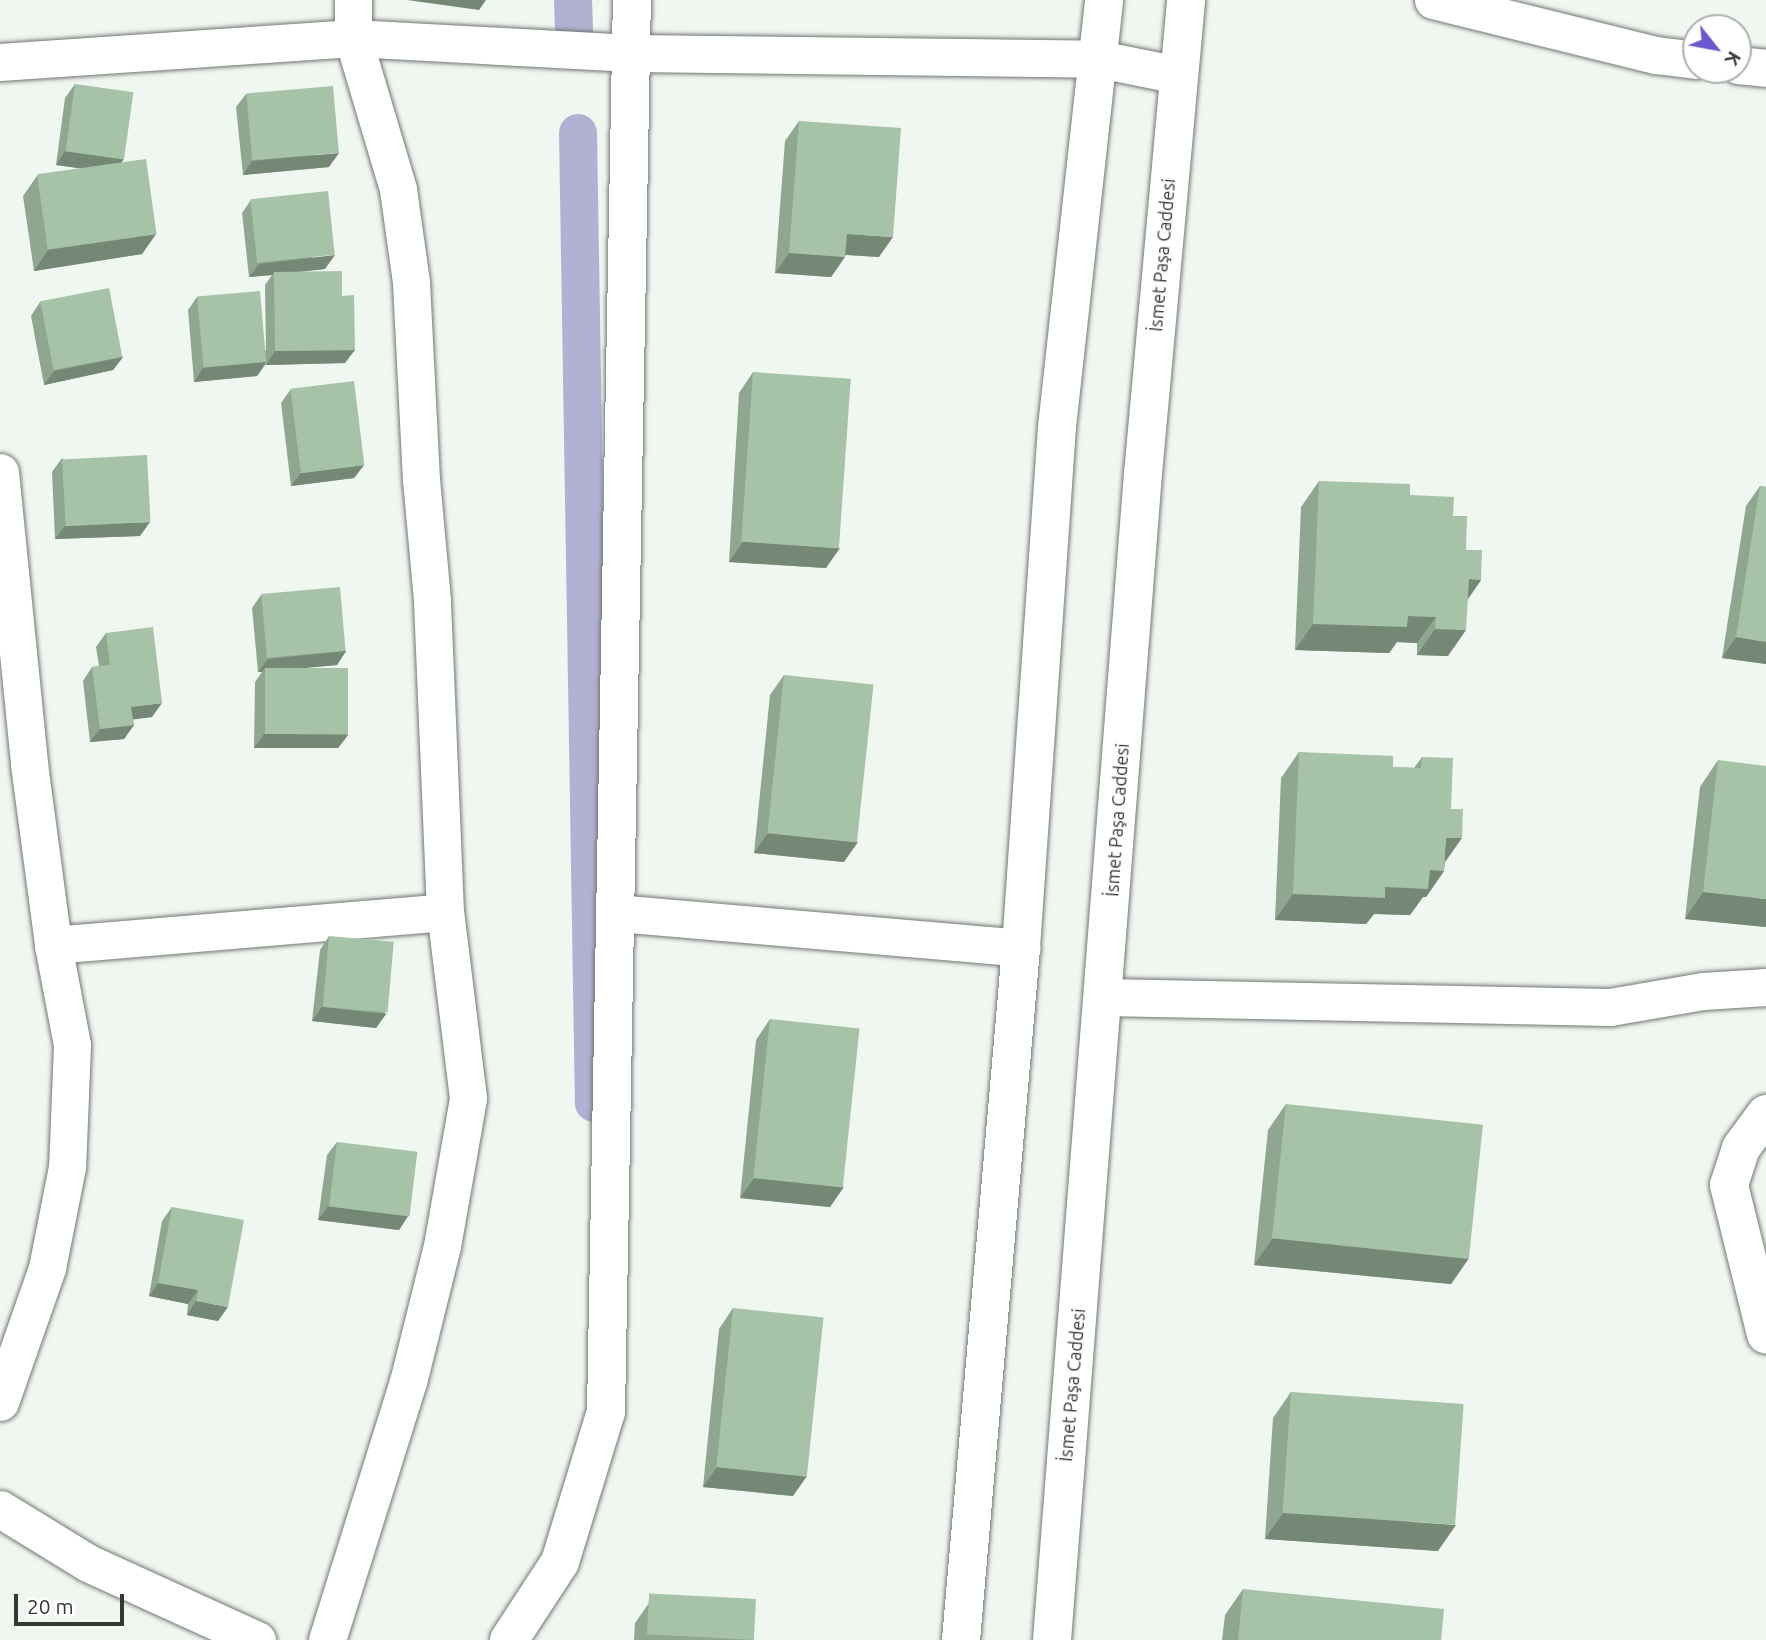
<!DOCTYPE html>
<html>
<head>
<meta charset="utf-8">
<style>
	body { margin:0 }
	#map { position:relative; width:1766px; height:1640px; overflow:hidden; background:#f0f6f0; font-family:Ubuntu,sans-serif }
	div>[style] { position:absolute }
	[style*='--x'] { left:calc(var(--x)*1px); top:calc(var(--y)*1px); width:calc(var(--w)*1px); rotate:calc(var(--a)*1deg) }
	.canal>* { height:38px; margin:-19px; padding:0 19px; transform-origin:19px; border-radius:19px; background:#b2b1d3 }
	.roads { filter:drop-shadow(0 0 2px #717771) drop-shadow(0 0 2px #717771) }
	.minor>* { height:37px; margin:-18.5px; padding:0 18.5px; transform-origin:18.5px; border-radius:18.5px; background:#fff }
	.tertiary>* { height:38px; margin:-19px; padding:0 19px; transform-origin:19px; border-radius:19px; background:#fff }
	.secondary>* { height:38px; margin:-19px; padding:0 19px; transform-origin:19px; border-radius:19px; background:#fff }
	.wall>* { inset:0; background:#8fa790 }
	.shaded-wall>* { inset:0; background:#748875 }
	.building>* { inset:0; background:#a6c2a7; transform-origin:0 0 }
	span { translate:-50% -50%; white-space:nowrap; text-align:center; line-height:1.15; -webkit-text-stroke:5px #fff; paint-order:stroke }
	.street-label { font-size:18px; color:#363836 }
	.north { position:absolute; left:1682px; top:14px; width:70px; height:70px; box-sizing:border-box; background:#fff; border:2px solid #afafaf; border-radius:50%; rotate:121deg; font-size:19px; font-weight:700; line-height:28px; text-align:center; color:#363836 }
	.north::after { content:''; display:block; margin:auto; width:24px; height:32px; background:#6d57d1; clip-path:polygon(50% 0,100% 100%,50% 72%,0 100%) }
	.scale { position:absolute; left:14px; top:1594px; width:110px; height:32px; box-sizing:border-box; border:4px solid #363836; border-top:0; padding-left:9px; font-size:21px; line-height:24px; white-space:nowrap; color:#363836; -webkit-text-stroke:5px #fff; paint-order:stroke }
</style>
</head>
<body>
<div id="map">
	<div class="canal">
		<i style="--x:573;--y:0;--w:38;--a:88"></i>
		<i style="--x:578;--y:133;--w:970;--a:89.06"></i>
	</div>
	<div class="roads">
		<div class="minor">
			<i style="--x:1433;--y:0;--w:230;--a:13.9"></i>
			<i style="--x:1656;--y:55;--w:40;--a:7.1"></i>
			<i style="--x:0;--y:62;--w:354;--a:-3.9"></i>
			<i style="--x:353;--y:38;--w:279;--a:3.1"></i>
			<i style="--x:632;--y:53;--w:467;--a:0.7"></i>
			<i style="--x:1099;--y:59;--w:81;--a:11.4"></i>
			<i style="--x:1738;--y:65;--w:28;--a:6"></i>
			<i style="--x:0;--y:472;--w:293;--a:84.3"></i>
			<i style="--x:29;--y:764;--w:183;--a:82.4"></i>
			<i style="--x:53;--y:945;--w:102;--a:79.2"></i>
			<i style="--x:72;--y:1045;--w:122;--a:92.3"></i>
			<i style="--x:67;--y:1167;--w:103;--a:101.2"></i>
			<i style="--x:47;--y:1268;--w:142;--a:109.3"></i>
			<i style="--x:616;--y:913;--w:407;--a:4.9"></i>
			<i style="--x:53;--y:945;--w:393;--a:-4.8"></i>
			<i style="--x:1104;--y:997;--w:506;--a:1.13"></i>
			<i style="--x:1610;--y:1007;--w:94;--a:-9.8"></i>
			<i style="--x:1703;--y:991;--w:63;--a:-3.6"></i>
			<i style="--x:0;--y:1509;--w:103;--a:31.5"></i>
			<i style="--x:88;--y:1563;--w:186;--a:24.5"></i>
			<i style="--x:327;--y:1640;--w:270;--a:-72.6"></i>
			<i style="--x:408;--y:1382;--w:140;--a:-76"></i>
			<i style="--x:442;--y:1246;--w:150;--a:-80"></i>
			<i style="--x:468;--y:1098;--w:187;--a:-97"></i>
			<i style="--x:445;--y:912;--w:312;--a:-92.4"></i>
			<i style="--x:432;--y:600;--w:121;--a:-95.2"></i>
			<i style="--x:421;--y:480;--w:198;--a:-92.9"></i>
			<i style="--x:411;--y:282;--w:94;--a:-98"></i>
			<i style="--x:398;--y:189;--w:158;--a:-106.6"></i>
			<i style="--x:353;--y:38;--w:38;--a:-90"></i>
		</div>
		<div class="tertiary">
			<i style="--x:1766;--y:1114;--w:42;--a:126.3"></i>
			<i style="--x:1741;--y:1148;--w:39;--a:108"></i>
			<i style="--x:1729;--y:1185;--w:154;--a:76.1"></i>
			<i style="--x:509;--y:1640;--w:93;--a:-56.8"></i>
			<i style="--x:560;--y:1562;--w:157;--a:-73"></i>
			<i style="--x:606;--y:1412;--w:1412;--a:-88.95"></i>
		</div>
		<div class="secondary">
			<i style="--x:961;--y:1640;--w:695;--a:-85.04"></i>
			<i style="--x:1021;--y:948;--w:522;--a:-86.05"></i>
			<i style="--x:1057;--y:427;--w:430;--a:-83.7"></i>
			<i style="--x:1052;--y:1640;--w:1170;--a:-85.54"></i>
			<i style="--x:1143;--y:474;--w:476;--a:-84.8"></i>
		</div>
	</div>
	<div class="wall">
		<i style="clip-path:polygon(75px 84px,121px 163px,156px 234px,142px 254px,34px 271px,23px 196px,37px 176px,85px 169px,56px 165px,65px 98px)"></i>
		<i style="clip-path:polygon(246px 94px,329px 167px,243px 175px,236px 107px)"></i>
		<i style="clip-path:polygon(799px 121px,879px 257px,846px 255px,831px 277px,775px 273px,785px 141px)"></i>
		<i style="clip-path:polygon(251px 200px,325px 269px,301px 271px,342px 296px,345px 363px,266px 365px,266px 364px,257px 376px,194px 382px,188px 310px,197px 297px,266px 351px,265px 285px,272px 275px,249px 277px,242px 213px)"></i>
		<i style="clip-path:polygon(40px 302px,123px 357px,113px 370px,44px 385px,31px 316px)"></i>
		<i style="clip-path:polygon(753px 372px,826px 568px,729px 562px,739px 393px)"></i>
		<i style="clip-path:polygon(291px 389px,364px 465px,354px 478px,291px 486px,281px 403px)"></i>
		<i style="clip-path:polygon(62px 458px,140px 536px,55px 539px,52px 472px)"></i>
		<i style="clip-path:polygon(1319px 481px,1410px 495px,1453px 516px,1466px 550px,1481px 580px,1468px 599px,1448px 656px,1417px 655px,1417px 643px,1397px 642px,1389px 653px,1295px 650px,1301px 507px)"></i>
		<i style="clip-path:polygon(1760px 486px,1766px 487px,1766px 664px,1722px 658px,1746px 506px)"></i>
		<i style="clip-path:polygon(261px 595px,346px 651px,337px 665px,299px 668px,348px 735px,338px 748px,254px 748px,255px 682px,262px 672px,258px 672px,252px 608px)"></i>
		<i style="clip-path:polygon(106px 633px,152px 717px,133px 719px,134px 725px,124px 739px,90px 742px,83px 681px,92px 667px,99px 666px,96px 647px)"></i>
		<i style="clip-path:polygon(784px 675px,844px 862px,754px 853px,770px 695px)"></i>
		<i style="clip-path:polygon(1299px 752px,1393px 767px,1414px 768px,1422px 757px,1445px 863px,1444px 871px,1426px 897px,1423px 897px,1410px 915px,1374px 914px,1366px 924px,1275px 920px,1281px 778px)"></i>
		<i style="clip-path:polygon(1718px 760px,1766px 927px,1685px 919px,1700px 787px)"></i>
		<i style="clip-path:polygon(329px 936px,386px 1014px,376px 1028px,312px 1021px,320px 950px)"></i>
		<i style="clip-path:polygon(770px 1019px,830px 1207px,740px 1198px,756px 1040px)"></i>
		<i style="clip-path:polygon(1286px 1104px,1469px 1258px,1451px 1284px,1254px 1265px,1268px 1130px)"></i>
		<i style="clip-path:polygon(337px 1142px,408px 1216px,399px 1230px,318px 1220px,327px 1155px)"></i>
		<i style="clip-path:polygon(172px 1207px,218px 1321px,187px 1315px,188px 1304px,149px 1296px,162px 1221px)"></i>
		<i style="clip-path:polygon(733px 1308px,793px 1496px,703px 1487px,719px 1329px)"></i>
		<i style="clip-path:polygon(1291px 1392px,1438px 1551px,1265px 1539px,1273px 1418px)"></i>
		<i style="clip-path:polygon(1243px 1589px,1441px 1640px,1222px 1640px,1225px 1615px)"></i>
		<i style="clip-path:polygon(649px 1603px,754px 1640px,634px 1640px,635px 1623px)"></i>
	</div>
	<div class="shaded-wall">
		<i style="clip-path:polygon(407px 0,486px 0,479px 10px)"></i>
		<i style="clip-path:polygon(65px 151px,124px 159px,114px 173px,56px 165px)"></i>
		<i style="clip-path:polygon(339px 153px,329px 167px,243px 175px,252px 161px)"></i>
		<i style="clip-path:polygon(156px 234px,142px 254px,34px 271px,48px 250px)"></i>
		<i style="clip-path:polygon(847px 234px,893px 237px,879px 257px,833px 254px)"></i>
		<i style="clip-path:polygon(789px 253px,845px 257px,831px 277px,775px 273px)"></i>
		<i style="clip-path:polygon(335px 255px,325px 269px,274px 275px,274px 272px,272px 275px,249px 277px,259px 264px)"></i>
		<i style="clip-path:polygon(355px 350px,345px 363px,266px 365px,275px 351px)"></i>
		<i style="clip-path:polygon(123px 357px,113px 370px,44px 385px,54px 371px)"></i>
		<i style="clip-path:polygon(266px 362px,257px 376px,194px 382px,203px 368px)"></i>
		<i style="clip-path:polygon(364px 465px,354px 478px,291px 486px,301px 473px)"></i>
		<i style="clip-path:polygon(150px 522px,140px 536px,55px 539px,65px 526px)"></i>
		<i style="clip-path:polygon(743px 542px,840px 548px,826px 568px,729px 562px)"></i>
		<i style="clip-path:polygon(1469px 579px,1481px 580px,1463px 606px)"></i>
		<i style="clip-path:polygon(1408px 616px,1436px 617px,1417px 643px,1397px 642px,1389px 653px,1295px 650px,1313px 624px)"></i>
		<i style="clip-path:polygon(1435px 629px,1466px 630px,1448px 656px,1417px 655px)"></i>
		<i style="clip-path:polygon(1736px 637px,1766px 642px,1766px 664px,1722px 658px)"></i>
		<i style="clip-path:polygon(346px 651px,337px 665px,265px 672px,265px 668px,262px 672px,258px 672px,268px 659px)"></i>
		<i style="clip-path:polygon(162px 703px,152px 717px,122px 721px,131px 707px)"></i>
		<i style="clip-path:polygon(134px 725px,124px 739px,90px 742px,100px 729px)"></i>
		<i style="clip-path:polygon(264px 734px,348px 735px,338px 748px,254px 748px)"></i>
		<i style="clip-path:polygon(768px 833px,858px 842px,844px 862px,754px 853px)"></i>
		<i style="clip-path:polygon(1446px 838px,1462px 838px,1443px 865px)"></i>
		<i style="clip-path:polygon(1430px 870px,1444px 871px,1426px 897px,1423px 897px,1410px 915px,1374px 914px,1366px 924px,1275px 920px,1293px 894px,1385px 887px)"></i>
		<i style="clip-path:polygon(1703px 892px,1766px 899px,1766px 927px,1685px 919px)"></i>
		<i style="clip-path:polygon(322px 1007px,386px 1014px,376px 1028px,312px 1021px)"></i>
		<i style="clip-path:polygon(754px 1178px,844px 1187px,830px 1207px,740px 1198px)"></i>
		<i style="clip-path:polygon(328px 1206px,408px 1216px,399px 1230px,318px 1220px)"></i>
		<i style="clip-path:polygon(1273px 1238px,1469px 1258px,1451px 1284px,1254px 1265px)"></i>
		<i style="clip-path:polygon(158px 1283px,198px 1290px,188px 1304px,149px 1296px)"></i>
		<i style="clip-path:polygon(196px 1301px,228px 1307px,218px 1321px,187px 1315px)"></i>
		<i style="clip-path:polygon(717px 1467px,807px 1476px,793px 1496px,703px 1487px)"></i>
		<i style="clip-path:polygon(1283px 1513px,1456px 1525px,1438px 1551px,1265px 1539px)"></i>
	</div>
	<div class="building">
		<i style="left:75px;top:84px;width:59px;height:68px;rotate:8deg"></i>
		<i style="left:333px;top:86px;width:67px;height:87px;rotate:85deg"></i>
		<i style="clip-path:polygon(799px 121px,901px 128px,893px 237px,847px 234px,845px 257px,789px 253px)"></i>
		<i style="left:146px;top:159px;width:76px;height:110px;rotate:82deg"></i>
		<i style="left:328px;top:191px;width:64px;height:78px;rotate:84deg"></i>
		<i style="clip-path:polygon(342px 271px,342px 296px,354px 295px,355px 350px,275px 351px,274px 272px)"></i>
		<i style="left:109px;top:288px;width:70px;height:70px;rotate:79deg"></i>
		<i style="left:260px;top:291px;width:71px;height:63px;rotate:85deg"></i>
		<i style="left:753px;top:372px;width:98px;height:170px;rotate:4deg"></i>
		<i style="left:354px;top:381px;width:85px;height:64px;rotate:83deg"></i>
		<i style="left:147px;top:455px;width:67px;height:85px;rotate:87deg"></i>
		<i style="clip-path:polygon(1319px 481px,1410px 484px,1410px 495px,1454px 497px,1453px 516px,1467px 516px,1466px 550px,1482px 550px,1481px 580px,1469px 579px,1466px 630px,1435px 629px,1436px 617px,1408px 616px,1407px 627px,1313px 624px)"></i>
		<i style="clip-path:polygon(1760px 486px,1766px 487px,1766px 642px,1736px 637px)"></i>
		<i style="left:340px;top:587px;width:64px;height:79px;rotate:85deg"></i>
		<i style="clip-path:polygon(153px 627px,162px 703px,131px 707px,134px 725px,100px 729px,92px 667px,110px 665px,106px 633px)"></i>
		<i style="left:265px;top:668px;width:83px;height:66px"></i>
		<i style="left:784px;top:675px;width:90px;height:159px;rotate:6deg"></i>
		<i style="clip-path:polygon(1299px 752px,1393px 756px,1393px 767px,1421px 768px,1422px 757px,1453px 758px,1451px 809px,1463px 809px,1462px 838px,1446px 838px,1444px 871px,1430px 870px,1428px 889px,1385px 887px,1385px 898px,1293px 894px)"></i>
		<i style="clip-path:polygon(1718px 760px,1766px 766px,1766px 899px,1703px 892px)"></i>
		<i style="left:329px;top:936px;width:65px;height:71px;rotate:5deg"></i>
		<i style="left:770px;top:1019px;width:90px;height:160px;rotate:6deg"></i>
		<i style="left:1286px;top:1104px;width:198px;height:135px;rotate:6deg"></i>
		<i style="left:337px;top:1142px;width:81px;height:65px;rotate:7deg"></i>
		<i style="clip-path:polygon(172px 1207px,244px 1220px,228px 1307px,196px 1301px,198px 1290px,158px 1283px)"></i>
		<i style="left:733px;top:1308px;width:91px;height:160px;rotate:6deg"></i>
		<i style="left:1291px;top:1392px;width:173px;height:121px;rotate:4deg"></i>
		<i style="clip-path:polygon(1243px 1589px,1444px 1609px,1441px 1640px,1238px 1640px)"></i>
		<i style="left:756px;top:1599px;width:41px;height:107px;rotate:93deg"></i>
	</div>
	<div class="street-label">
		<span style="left:1162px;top:255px;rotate:-85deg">İsmet Paşa Caddesi</span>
		<span style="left:1117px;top:820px;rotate:-86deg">İsmet Paşa Caddesi</span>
		<span style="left:1072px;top:1385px;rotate:-85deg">İsmet Paşa Caddesi</span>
	</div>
	<div class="north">K</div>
	<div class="scale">20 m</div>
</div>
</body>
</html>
